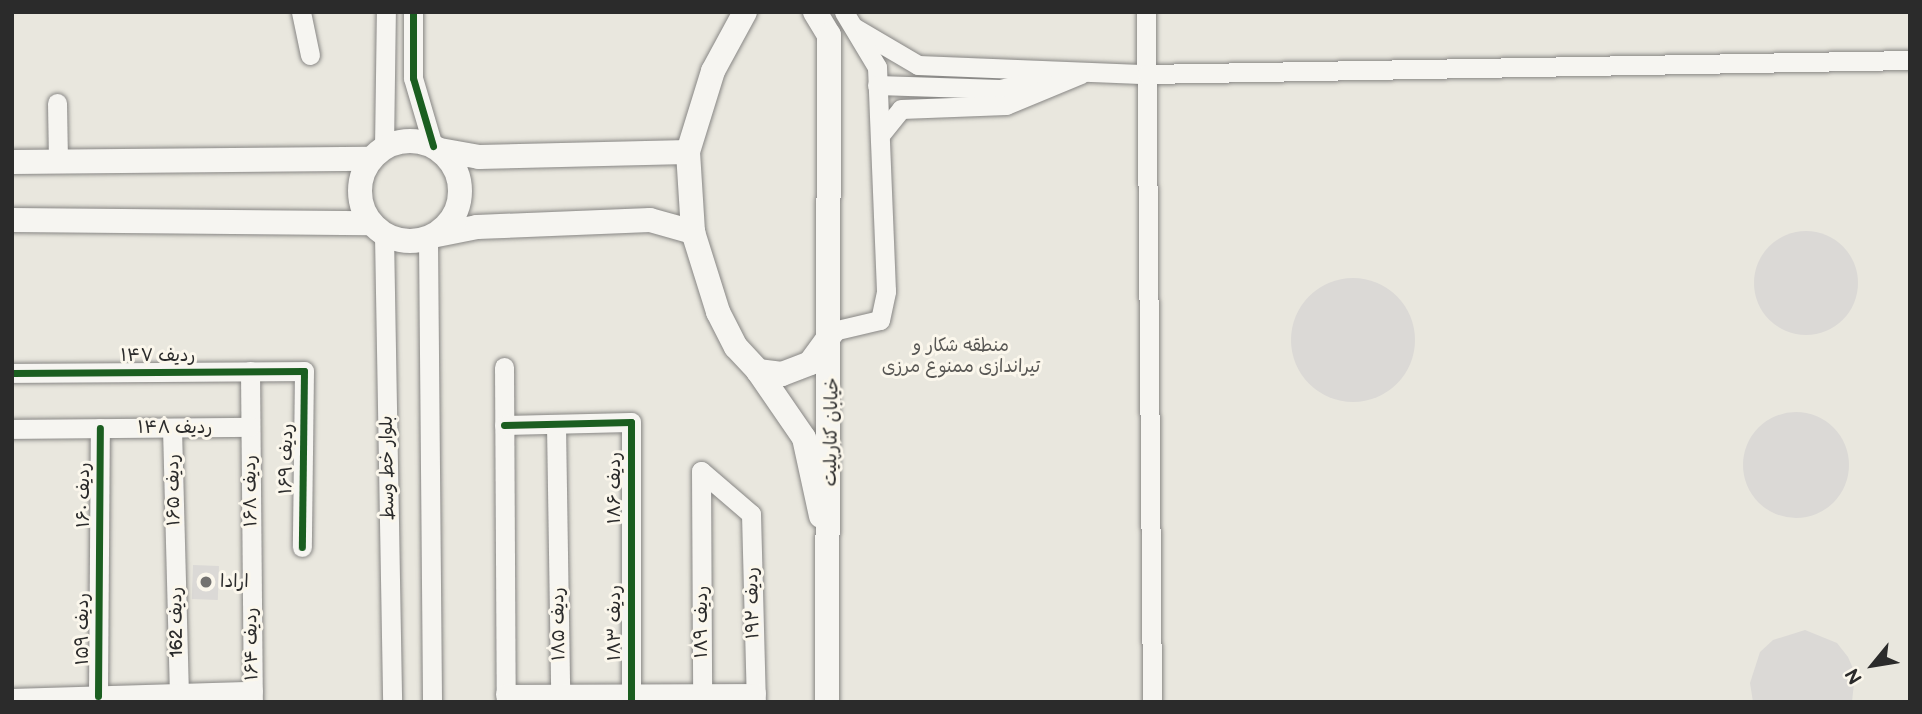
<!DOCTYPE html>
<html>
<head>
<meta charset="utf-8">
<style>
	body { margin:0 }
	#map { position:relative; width:1922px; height:714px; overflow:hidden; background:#f8f6f0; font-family:"Balsamiq Sans","Playpen Sans Arabic",sans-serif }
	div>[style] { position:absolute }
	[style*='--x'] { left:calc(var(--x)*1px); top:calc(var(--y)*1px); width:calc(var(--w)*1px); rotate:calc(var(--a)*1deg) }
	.green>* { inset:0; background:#e9e7de; transform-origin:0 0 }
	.building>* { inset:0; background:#dbd9d6; transform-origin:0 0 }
	.round { border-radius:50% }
	.roads { filter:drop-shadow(0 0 2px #878684) drop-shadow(0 0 2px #878684) }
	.minor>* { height:19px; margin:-9.5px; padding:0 9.5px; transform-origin:9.5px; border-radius:9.5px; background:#f6f5f1 }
	.major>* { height:24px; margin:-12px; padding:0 12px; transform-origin:12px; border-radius:12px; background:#f6f5f1 }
	.major>.ring { margin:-12px; padding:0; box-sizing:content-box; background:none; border:24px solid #f6f5f1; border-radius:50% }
	.cycleway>* { height:7px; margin:-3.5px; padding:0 3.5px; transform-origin:3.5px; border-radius:3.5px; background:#1b5e20 }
	.dots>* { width:19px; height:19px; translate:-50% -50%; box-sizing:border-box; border:4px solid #fbf7ec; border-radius:50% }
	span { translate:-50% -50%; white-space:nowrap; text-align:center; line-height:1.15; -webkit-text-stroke:6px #fbf7ec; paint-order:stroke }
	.park-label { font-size:18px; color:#585754 }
	.street-label { font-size:18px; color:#2b2b2b }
	.poi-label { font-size:18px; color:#2b2b2b }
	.left { translate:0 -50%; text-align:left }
	.frame { position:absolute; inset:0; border:14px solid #2b2b2b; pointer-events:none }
	.north { position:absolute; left:1838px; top:630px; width:70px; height:70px; -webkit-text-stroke:5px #fbf7ec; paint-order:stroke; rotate:240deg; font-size:19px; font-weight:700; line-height:28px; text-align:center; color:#2b2b2b }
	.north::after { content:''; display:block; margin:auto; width:24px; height:32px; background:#2b2b2b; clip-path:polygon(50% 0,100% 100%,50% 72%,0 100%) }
</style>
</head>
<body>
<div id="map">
	<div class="green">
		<i style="left:12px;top:12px;width:1898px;height:690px"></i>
	</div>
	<div class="building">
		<i class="round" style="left:1754px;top:231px;width:104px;height:104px"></i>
		<i class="round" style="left:1291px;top:278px;width:124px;height:124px"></i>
		<i class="round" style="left:1743px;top:412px;width:106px;height:106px"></i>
		<i style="left:193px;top:565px;width:26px;height:34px;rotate:2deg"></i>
		<i style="clip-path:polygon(1805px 630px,1837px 643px,1848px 657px,1855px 673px,1852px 702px,1753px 702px,1750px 683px,1760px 652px,1773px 640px)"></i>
	</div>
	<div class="roads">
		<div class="minor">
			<i style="--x:301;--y:12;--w:44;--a:78.2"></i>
			<i style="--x:413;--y:12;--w:66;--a:90"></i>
			<i style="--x:413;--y:78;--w:71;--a:73.6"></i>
			<i style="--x:1146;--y:12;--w:690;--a:89.5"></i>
			<i style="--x:855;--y:28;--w:73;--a:30.4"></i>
			<i style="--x:918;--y:65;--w:229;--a:2.3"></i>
			<i style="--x:1147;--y:74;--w:763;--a:-1.05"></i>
			<i style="--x:877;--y:85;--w:123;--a:1.9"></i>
			<i style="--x:1000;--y:89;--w:44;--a:-13.1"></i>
			<i style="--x:57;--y:103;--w:58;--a:89"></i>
			<i style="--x:880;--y:135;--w:33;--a:-51"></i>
			<i style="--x:901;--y:109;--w:105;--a:-2.2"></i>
			<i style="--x:1006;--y:105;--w:81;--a:-22.5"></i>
			<i style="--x:384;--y:148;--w:136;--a:-89.2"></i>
			<i style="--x:384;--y:235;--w:467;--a:89"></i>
			<i style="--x:428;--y:239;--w:463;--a:89.5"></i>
			<i style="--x:833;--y:331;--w:48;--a:-13.2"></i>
			<i style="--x:880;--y:320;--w:30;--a:-78"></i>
			<i style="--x:886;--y:291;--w:224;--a:-92.3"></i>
			<i style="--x:877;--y:67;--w:64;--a:-121"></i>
			<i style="--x:504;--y:367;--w:335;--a:89.7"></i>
			<i style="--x:250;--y:371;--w:331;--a:89.5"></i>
			<i style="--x:12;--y:373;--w:292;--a:-0.4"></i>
			<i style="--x:304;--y:371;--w:176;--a:90.7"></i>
			<i style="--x:504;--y:425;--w:127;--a:-1.4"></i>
			<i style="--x:631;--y:422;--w:280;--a:90"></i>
			<i style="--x:556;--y:425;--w:268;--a:89.1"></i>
			<i style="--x:172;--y:428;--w:263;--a:88.5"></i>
			<i style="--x:12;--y:429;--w:238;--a:-0.5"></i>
			<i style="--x:701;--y:471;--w:66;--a:40.7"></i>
			<i style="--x:751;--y:514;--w:188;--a:88.5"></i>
			<i style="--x:701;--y:471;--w:222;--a:89.7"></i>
			<i style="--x:505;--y:694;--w:251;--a:-0.2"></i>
			<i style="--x:98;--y:696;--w:268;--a:-89.6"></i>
			<i style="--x:12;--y:698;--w:241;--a:-1.7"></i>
		</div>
		<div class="major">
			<i style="--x:745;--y:12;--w:67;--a:118.5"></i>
			<i style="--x:713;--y:71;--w:85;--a:107.2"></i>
			<i style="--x:688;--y:152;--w:80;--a:86.4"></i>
			<i style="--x:693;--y:232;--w:84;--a:72.6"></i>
			<i style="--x:718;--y:312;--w:39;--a:63"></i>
			<i style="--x:736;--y:347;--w:33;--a:47"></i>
			<i style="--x:758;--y:371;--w:24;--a:7"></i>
			<i style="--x:782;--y:374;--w:30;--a:-21"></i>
			<i style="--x:810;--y:363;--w:39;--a:-54"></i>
			<i style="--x:815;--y:12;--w:27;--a:59"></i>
			<i style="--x:829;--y:35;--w:667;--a:90.17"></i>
			<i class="ring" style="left:360px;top:141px;width:76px;height:76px"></i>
			<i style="--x:440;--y:150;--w:40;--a:10"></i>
			<i style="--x:479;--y:157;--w:209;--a:-1.4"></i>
			<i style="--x:12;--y:162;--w:359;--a:-0.5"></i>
			<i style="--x:12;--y:220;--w:359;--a:0.5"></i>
			<i style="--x:437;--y:235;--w:41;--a:-11.3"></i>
			<i style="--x:477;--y:227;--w:173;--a:-2.3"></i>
			<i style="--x:650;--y:220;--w:45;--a:15.6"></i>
			<i style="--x:758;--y:371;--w:81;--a:55.5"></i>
			<i style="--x:804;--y:438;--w:80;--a:77.7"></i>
		</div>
	</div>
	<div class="cycleway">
		<i style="--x:413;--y:12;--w:66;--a:90"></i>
		<i style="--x:413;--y:78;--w:71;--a:73.6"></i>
		<i style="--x:12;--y:373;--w:292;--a:-0.4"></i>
		<i style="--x:304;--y:371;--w:176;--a:90.7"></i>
		<i style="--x:504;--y:425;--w:127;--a:-1.4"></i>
		<i style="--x:631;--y:422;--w:280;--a:90"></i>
		<i style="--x:98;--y:696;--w:268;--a:-89.6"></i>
	</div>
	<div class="dots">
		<i style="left:206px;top:582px;background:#737270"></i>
	</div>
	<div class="park-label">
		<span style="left:961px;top:357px">منطقه شکار و<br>تیراندازی ممنوع مرزی</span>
	</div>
	<div class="street-label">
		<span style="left:158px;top:356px">ردیف ۱۴۷</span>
		<span style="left:175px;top:428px">ردیف ۱۴۸</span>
		<span style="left:832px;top:432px;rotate:-89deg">خیابان کنارپلیت</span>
		<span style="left:287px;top:459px;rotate:-89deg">ردیف ۱۶۹</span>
		<span style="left:388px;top:468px;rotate:-91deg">بلوار خط وسط</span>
		<span style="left:615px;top:488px;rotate:-90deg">ردیف ۱۸۶</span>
		<span style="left:174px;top:490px;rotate:-91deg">ردیف ۱۶۵</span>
		<span style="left:251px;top:491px;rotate:-91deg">ردیف ۱۶۸</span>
		<span style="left:84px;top:495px;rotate:-90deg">ردیف ۱۶۰</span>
		<span style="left:753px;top:603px;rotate:-91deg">ردیف ۱۹۲</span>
		<span style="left:177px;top:622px;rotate:-91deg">ردیف 162</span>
		<span style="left:702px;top:622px;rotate:-90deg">ردیف ۱۸۹</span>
		<span style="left:615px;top:623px;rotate:-90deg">ردیف ۱۸۳</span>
		<span style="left:559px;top:624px;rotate:-91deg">ردیف ۱۸۵</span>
		<span style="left:83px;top:629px;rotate:-90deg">ردیف ۱۵۹</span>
		<span style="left:252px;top:644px;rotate:-91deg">ردیف ۱۶۴</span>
	</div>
	<div class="poi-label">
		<span class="left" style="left:220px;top:582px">ارادا</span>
	</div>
	<div class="frame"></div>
	<div class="north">N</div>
</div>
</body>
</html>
